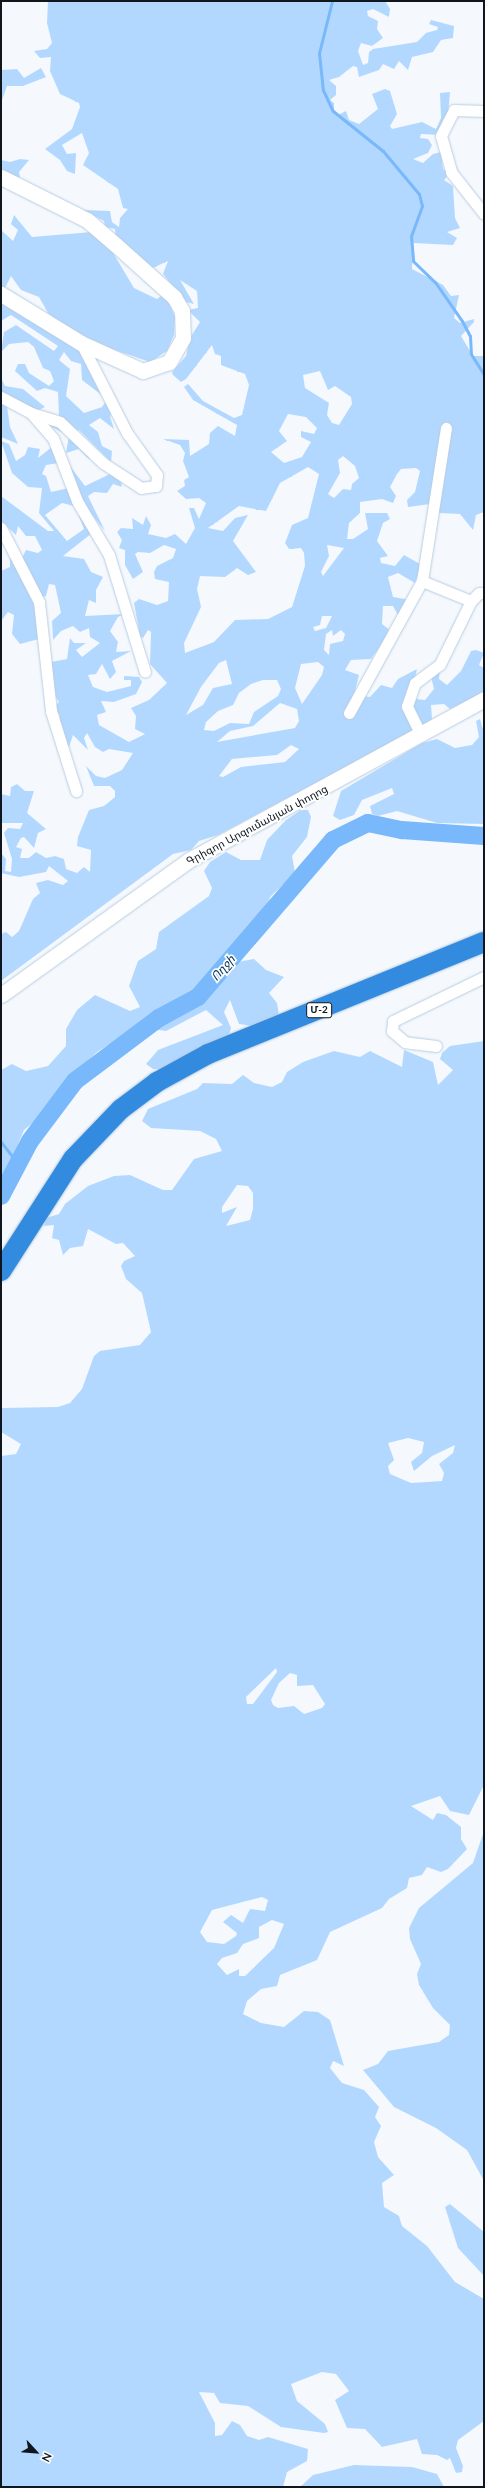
<!DOCTYPE html>
<html>
<head>
<meta charset="utf-8">
<style>
	body { margin:0 }
	#map { position:relative; width:485px; height:2488px; overflow:hidden; background:#f5f9fe; font-family:Lato,"Noto Sans Armenian",sans-serif }
	div>[style] { position:absolute }
	[style*='--x'] { left:calc(var(--x)*1px); top:calc(var(--y)*1px); width:calc(var(--w)*1px); rotate:calc(var(--a)*1deg) }
	.green>* { inset:0; background:#b3d8ff }
	.stream>* { height:3px; margin:-1.5px; padding:0 1.5px; transform-origin:1.5px; border-radius:1.5px; background:#79b8fa }
	.river>* { height:18px; margin:-9px; padding:0 9px; transform-origin:9px; border-radius:9px; background:#79b8fa }
	.roads { filter:drop-shadow(0 0 1px #b8cce0) drop-shadow(0 0 1px #b8cce0) }
	.street>* { height:11px; margin:-5.5px; padding:0 5.5px; transform-origin:5.5px; border-radius:5.5px; background:#fff }
	.secondary>* { height:15px; margin:-7.5px; padding:0 7.5px; transform-origin:7.5px; border-radius:7.5px; background:#fff }
	.highway>* { height:20px; margin:-10px; padding:0 10px; transform-origin:10px; border-radius:10px; background:#338bdf }
	span { translate:-50% -50%; white-space:nowrap; text-align:center; line-height:1.15; -webkit-text-stroke:3.5px #fff; paint-order:stroke }
	.shield-label span { padding:1px 3px; background:#fff; border:1px solid; border-radius:3px; -webkit-text-stroke-width:0 }
	.shield-label { font-size:10px; color:#10161e; font-weight:700 }
	.street-label { font-size:11px; color:#10161e }
	.water-label { font-size:12px; color:#083760; font-style:italic }
	.frame { position:absolute; inset:0; border:2px solid #10161e; pointer-events:none }
	.north { position:absolute; left:16px; top:2432px; width:40px; height:40px; -webkit-text-stroke:3px #fff; paint-order:stroke; rotate:116deg; font-size:11px; font-weight:700; line-height:16px; text-align:center; color:#10161e }
	.north::after { content:''; display:block; margin:auto; width:14px; height:18px; background:#10161e; clip-path:polygon(50% 0,100% 100%,50% 72%,0 100%) }
</style>
</head>
<body>
<div id="map">
	<div class="green">
		<i style="clip-path:polygon(evenodd,48px 1px,385px 1px,390px 9px,389px 17px,373px 9px,367px 11px,368px 16px,378px 21px,377px 29px,383px 38px,372px 46px,361px 43px,358px 51px,363px 65px,368px 63px,369px 52px,373px 49px,417px 42px,426px 33px,437px 30px,438px 27px,429px 24px,431px 20px,454px 26px,453px 38px,441px 40px,433px 52px,412px 57px,408px 70px,399px 61px,394px 69px,383px 64px,379px 70px,359px 77px,357px 67px,353px 66px,339px 77px,329px 80px,336px 86px,336px 95px,330px 100px,334px 103px,334px 113px,338px 115px,346px 111px,349px 120px,359px 124px,378px 109px,372px 94px,385px 89px,390px 91px,397px 114px,390px 126px,392px 129px,422px 122px,436px 129px,441px 118px,440px 93px,450px 92px,448px 115px,440px 135px,421px 134px,420px 138px,428px 139px,432px 145px,428px 153px,413px 159px,423px 163px,433px 154px,441px 152px,443px 169px,449px 174px,444px 180px,453px 186px,455px 218px,460px 228px,447px 232px,457px 238px,453px 245px,413px 243px,412px 269px,443px 285px,451px 296px,459px 295px,454px 318px,460px 323px,474px 319px,474px 322px,461px 336px,473px 356px,484px 356px,484px 512px,476px 515px,473px 530px,460px 514px,439px 513px,430px 504px,408px 507px,407px 500px,415px 492px,420px 471px,416px 468px,401px 469px,397px 474px,390px 487px,396px 496px,393px 503px,382px 499px,360px 502px,360px 513px,349px 523px,347px 539px,353px 539px,368px 529px,365px 513px,387px 513px,390px 519px,383px 523px,377px 541px,388px 556px,380px 558px,381px 563px,395px 566px,404px 555px,420px 564px,422px 551px,420px 569px,415px 583px,398px 573px,388px 577px,393px 597px,411px 600px,415px 607px,412px 612px,399px 617px,393px 606px,383px 606px,382px 624px,391px 631px,371px 659px,351px 660px,345px 670px,359px 675px,354px 695px,370px 697px,381px 685px,392px 688px,398px 679px,417px 669px,412px 693px,416px 699px,425px 700px,434px 689px,430px 672px,440px 668px,439px 679px,447px 685px,461px 671px,471px 651px,476px 650px,484px 653px,479px 665px,484px 668px,484px 692px,450px 709px,444px 704px,431px 705px,432px 719px,417px 729px,218px 835px,199px 841px,191px 850px,173px 854px,1px 981px,1px 934px,6px 932px,12px 937px,19px 931px,33px 899px,40px 893px,36px 883px,48px 880px,63px 885px,68px 881px,49px 866px,46px 872px,19px 877px,1px 873px,1px 853px,6px 859px,5px 871px,11px 872px,12px 859px,4px 833px,8px 828px,20px 829px,23px 823px,1px 823px,1px 794px,10px 796px,11px 787px,17px 784px,25px 791px,34px 791px,27px 813px,46px 829px,38px 833px,34px 848px,24px 837px,21px 838px,16px 847px,22px 849px,20px 858px,29px 858px,36px 852px,46px 858px,55px 856px,64px 859px,66px 869px,77px 873px,84px 867px,90px 872px,91px 850px,77px 846px,78px 837px,89px 810px,104px 806px,115px 797px,115px 791px,110px 786px,94px 786px,86px 766px,96px 776px,105px 778px,122px 770px,133px 753px,109px 749px,103px 752px,95px 747px,87px 733px,84px 738px,88px 750px,73px 735px,69px 747px,66px 746px,58px 724px,60px 715px,53px 709px,59px 702px,52px 691px,51px 662px,67px 659px,70px 638px,74px 643px,86px 643px,76px 650px,82px 657px,100px 643px,90px 637px,89px 628px,80px 632px,73px 626px,61px 631px,53px 640px,52px 621px,61px 613px,55px 585px,49px 584px,46px 596px,34px 600px,39px 639px,20px 644px,12px 634px,14px 615px,8px 612px,1px 621px,1px 571px,10px 567px,10px 558px,22px 558px,26px 550px,38px 553px,42px 550px,35px 536px,26px 536px,18px 526px,16px 535px,1px 521px,1px 496px,48px 531px,54px 531px,39px 513px,42px 488px,28px 487px,12px 473px,1px 441px,9px 444px,16px 461px,25px 455px,28px 447px,40px 449px,38px 458px,52px 447px,59px 463px,46px 465px,42px 474px,46px 476px,51px 492px,69px 488px,74px 506px,62px 503px,45px 515px,67px 541px,84px 529px,78px 514px,92px 533px,63px 556px,84px 559px,91px 572px,103px 577px,96px 590px,96px 603px,89px 600px,85px 616px,124px 614px,118px 617px,110px 631px,118px 642px,116px 652px,131px 651px,112px 661px,116px 672px,110px 679px,102px 664px,96px 674px,88px 675px,93px 687px,107px 692px,131px 686px,131px 680px,124px 680px,124px 676px,139px 677px,142px 682px,136px 694px,114px 702px,101px 701px,106px 712px,97px 715px,99px 725px,129px 742px,145px 734px,135px 729px,136px 716px,131px 708px,149px 700px,167px 683px,150px 664px,151px 632px,148px 630px,143px 638px,140px 636px,134px 603px,139px 599px,157px 605px,168px 601px,169px 582px,155px 579px,154px 572px,157px 566px,173px 558px,176px 549px,164px 545px,150px 553px,138px 552px,135px 554px,143px 572px,133px 579px,125px 565px,125px 550px,119px 548px,122px 540px,117px 532px,121px 528px,133px 529px,132px 518px,143px 525px,146px 516px,151px 525px,148px 534px,166px 538px,175px 534px,186px 544px,195px 528px,189px 508px,194px 508px,199px 519px,206px 503px,199px 498px,186px 499px,177px 491px,185px 486px,184px 480px,189px 477px,183px 461px,185px 453px,180px 445px,163px 439px,189px 440px,190px 456px,209px 444px,210px 433px,218px 426px,235px 436px,237px 425px,193px 400px,184px 387px,188px 384px,203px 401px,234px 418px,242px 415px,249px 385px,245px 374px,221px 365px,221px 356px,215px 354px,212px 345px,186px 379px,181px 382px,173px 375px,172px 372px,186px 356px,190px 338px,200px 322px,188px 310px,198px 308px,197px 291px,180px 280px,194px 304px,186px 302px,163px 274px,168px 261px,150px 269px,116px 238px,115px 229px,105px 227px,104px 221px,83px 210px,110px 211px,112px 222px,119px 227px,120px 218px,128px 209px,123px 208px,118px 189px,83px 165px,89px 153px,82px 133px,62px 145px,67px 154px,76px 153px,75px 174px,67px 171px,60px 160px,45px 149px,72px 129px,80px 107px,79px 103px,60px 94px,50px 71px,51px 57px,40px 58px,34px 51px,47px 49px,52px 43px,47px 23px,48px 1px,320px 371px,328px 390px,335px 386px,351px 397px,352px 404px,339px 425px,332px 423px,327px 415px,329px 403px,305px 388px,303px 375px,320px 371px,48px 1px,288px 414px,306px 417px,317px 428px,314px 434px,301px 431px,301px 437px,311px 442px,302px 457px,284px 463px,271px 452px,287px 441px,279px 431px,288px 414px,48px 1px,343px 456px,355px 466px,359px 478px,352px 484px,351px 490px,343px 489px,334px 498px,328px 494px,340px 473px,338px 460px,343px 456px,48px 1px,308px 467px,319px 474px,308px 518px,292px 525px,285px 543px,289px 549px,301px 548px,304px 553px,305px 566px,292px 607px,268px 619px,235px 620px,214px 642px,185px 653px,184px 643px,201px 607px,197px 589px,200px 576px,225px 577px,237px 568px,248px 575px,256px 572px,233px 541px,248px 515px,235px 518px,223px 531px,208px 528px,239px 506px,266px 511px,280px 483px,308px 467px,48px 1px,327px 545px,344px 548px,323px 576px,321px 572px,329px 556px,327px 545px,48px 1px,322px 616px,332px 616px,326px 628px,315px 631px,313px 627px,320px 625px,322px 616px,48px 1px,332px 630px,333px 636px,341px 630px,345px 634px,343px 641px,330px 644px,329px 655px,324px 650px,326px 634px,332px 630px,48px 1px,226px 660px,232px 684px,213px 688px,203px 705px,186px 715px,201px 687px,219px 663px,226px 660px,48px 1px,318px 662px,324px 667px,322px 675px,302px 704px,295px 688px,301px 664px,318px 662px,48px 1px,263px 680px,277px 680px,281px 689px,278px 696px,254px 712px,249px 724px,230px 723px,214px 731px,204px 730px,206px 722px,218px 711px,233px 705px,239px 693px,251px 684px,263px 680px,48px 1px,280px 703px,297px 709px,299px 721px,295px 728px,217px 742px,230px 731px,253px 726px,280px 703px,48px 1px,291px 745px,299px 749px,285px 762px,241px 767px,223px 777px,219px 776px,232px 759px,277px 755px,291px 745px)"></i>
		<i style="clip-path:polygon(41px 68px,46px 77px,23px 86px,7px 86px,1px 103px,1px 70px,17px 69px,24px 78px)"></i>
		<i style="clip-path:polygon(20px 159px,29px 160px,19px 172px,20px 178px,1px 171px,1px 160px,10px 162px)"></i>
		<i style="clip-path:polygon(14px 215px,32px 237px,92px 232px,109px 246px,134px 288px,157px 299px,161px 296px,167px 298px,175px 317px,174px 335px,167px 351px,150px 362px,112px 349px,68px 329px,48px 313px,39px 297px,21px 290px,11px 276px,5px 288px,1px 287px,1px 230px,13px 241px,18px 230px,11px 224px)"></i>
		<i style="clip-path:polygon(1px 299px,77px 345px,103px 396px,82px 380px,81px 364px,71px 361px,64px 352px,59px 360px,70px 369px,66px 396px,84px 413px,102px 407px,106px 401px,114px 406px,110px 417px,114px 429px,100px 418px,89px 425px,98px 432px,102px 446px,112px 451px,111px 462px,79px 430px,76px 432px,92px 456px,89px 459px,79px 449px,66px 453px,69px 436px,52px 427px,49px 421px,59px 417px,58px 392px,45px 388px,37px 391px,15px 371px,18px 364px,25px 364px,29px 373px,49px 386px,54px 381px,50px 371px,43px 368px,34px 347px,28px 342px,9px 344px,1px 352px,4px 332px,16px 325px,54px 351px,58px 346px,11px 315px,1px 321px)"></i>
		<i style="clip-path:polygon(1px 378px,5px 386px,23px 389px,45px 407px,39px 410px,28px 407px,1px 394px)"></i>
		<i style="clip-path:polygon(1px 398px,7px 406px,10px 427px,18px 444px,1px 437px)"></i>
		<i style="clip-path:polygon(70px 466px,85px 486px,110px 474px,121px 482px,122px 487px,113px 484px,107px 493px,94px 492px,88px 496px,105px 531px,88px 510px,67px 467px)"></i>
		<i style="clip-path:polygon(480px 719px,484px 733px,484px 824px,437px 823px,397px 811px,378px 816px,372px 814px,370px 806px,394px 794px,392px 788px,362px 800px,354px 815px,340px 820px,333px 816px,341px 791px,422px 743px,437px 739px,455px 748px,472px 745px,479px 737px,476px 721px)"></i>
		<i style="clip-path:polygon(301px 810px,308px 810px,311px 817px,307px 837px,292px 856px,295px 873px,271px 896px,263px 912px,247px 928px,245px 939px,235px 946px,211px 979px,219px 986px,237px 962px,254px 959px,266px 970px,284px 977px,269px 993px,277px 1003px,279px 1015px,253px 1026px,239px 1024px,230px 1000px,224px 1012px,231px 1028px,229px 1035px,162px 1069px,153px 1069px,146px 1064px,158px 1050px,223px 1025px,206px 1010px,166px 1031px,153px 1029px,183px 1012px,186px 1002px,176px 1001px,97px 1052px,73px 1074px,57px 1103px,24px 1130px,1px 1184px,1px 1070px,12px 1064px,26px 1071px,48px 1066px,66px 1046px,66px 1029px,77px 1010px,95px 995px,130px 1011px,140px 1007px,129px 986px,138px 961px,156px 949px,159px 932px,209px 896px,212px 888px,204px 871px,210px 862px,226px 852px,241px 860px,260px 860px,267px 840px,286px 820px)"></i>
		<i style="clip-path:polygon(evenodd,484px 1041px,484px 1785px,469px 1815px,450px 1811px,440px 1796px,411px 1806px,433px 1820px,437px 1813px,446px 1815px,461px 1827px,461px 1839px,467px 1849px,448px 1869px,441px 1872px,427px 1867px,422px 1875px,409px 1878px,407px 1888px,389px 1899px,382px 1908px,330px 1932px,317px 1960px,280px 1975px,277px 1986px,261px 1989px,247px 2001px,243px 2014px,261px 2023px,284px 2027px,304px 2011px,318px 2012px,330px 2020px,344px 2066px,333px 2061px,330px 2068px,342px 2083px,364px 2090px,379px 2107px,375px 2117px,381px 2126px,374px 2142px,378px 2157px,394px 2175px,382px 2183px,384px 2207px,399px 2216px,402px 2226px,427px 2246px,455px 2282px,484px 2299px,484px 2421px,458px 2440px,456px 2448px,463px 2466px,462px 2472px,456px 2473px,450px 2458px,447px 2460px,437px 2455px,422px 2454px,417px 2439px,382px 2447px,365px 2429px,347px 2428px,335px 2400px,349px 2391px,336px 2374px,322px 2372px,291px 2384px,297px 2401px,325px 2424px,328px 2432px,324px 2433px,281px 2427px,248px 2406px,220px 2403px,214px 2393px,199px 2392px,215px 2423px,215px 2436px,222px 2435px,232px 2421px,240px 2425px,247px 2436px,259px 2440px,268px 2437px,308px 2449px,307px 2461px,287px 2472px,283px 2487px,1px 2487px,1px 1456px,16px 1454px,21px 1444px,1px 1432px,1px 1408px,58px 1407px,70px 1403px,82px 1389px,94px 1356px,100px 1351px,140px 1345px,151px 1332px,142px 1293px,126px 1279px,121px 1266px,124px 1261px,135px 1256px,123px 1243px,116px 1244px,88px 1229px,83px 1246px,70px 1248px,63px 1255px,59px 1240px,52px 1238px,54px 1225px,44px 1226px,46px 1218px,59px 1214px,65px 1204px,88px 1186px,114px 1176px,130px 1175px,163px 1190px,172px 1190px,194px 1159px,222px 1151px,216px 1139px,200px 1131px,151px 1128px,142px 1121px,148px 1109px,197px 1089px,203px 1083px,232px 1084px,243px 1075px,254px 1083px,272px 1087px,282px 1082px,287px 1072px,303px 1062px,334px 1051px,360px 1057px,370px 1051px,402px 1067px,404px 1050px,433px 1062px,438px 1085px,453px 1070px,440px 1059px,442px 1053px,450px 1046px,484px 1041px,237px 1185px,248px 1186px,253px 1193px,253px 1209px,250px 1220px,226px 1226px,237px 1207px,222px 1213px,222px 1207px,237px 1185px,484px 1041px,408px 1438px,424px 1442px,422px 1453px,411px 1462px,414px 1471px,432px 1456px,455px 1445px,453px 1453px,439px 1464px,444px 1473px,442px 1481px,411px 1483px,390px 1474px,388px 1466px,394px 1460px,388px 1443px,408px 1438px,484px 1041px,276px 1668px,277px 1672px,253px 1704px,247px 1704px,246px 1697px,276px 1668px,484px 1041px,290px 1673px,297px 1675px,297px 1686px,313px 1685px,325px 1704px,322px 1708px,304px 1714px,294px 1706px,278px 1708px,273px 1705px,271px 1700px,279px 1683px,290px 1673px,484px 1041px,262px 1897px,268px 1900px,265px 1911px,250px 1909px,243px 1923px,231px 1915px,223px 1922px,237px 1933px,236px 1936px,224px 1944px,207px 1942px,200px 1932px,212px 1910px,262px 1897px,484px 1041px,272px 1920px,284px 1924px,274px 1948px,245px 1976px,239px 1976px,239px 1969px,227px 1975px,217px 1964px,222px 1958px,237px 1953px,243px 1944px,259px 1938px,259px 1927px,272px 1920px)"></i>
		<i style="clip-path:polygon(484px 1831px,484px 2181px,467px 2150px,436px 2128px,394px 2107px,363px 2070px,378px 2064px,388px 2051px,439px 2042px,449px 2035px,450px 2025px,433px 2008px,419px 1985px,417px 1974px,421px 1964px,410px 1939px,409px 1928px,419px 1908px,473px 1863px)"></i>
		<i style="clip-path:polygon(450px 2204px,484px 2232px,484px 2276px,458px 2248px,445px 2207px)"></i>
		<i style="clip-path:polygon(354px 2465px,412px 2467px,437px 2474px,444px 2487px,300px 2487px,313px 2475px)"></i>
	</div>
	<div class="stream">
		<i style="--x:332;--y:1;--w:54;--a:104"></i>
		<i style="--x:319;--y:53;--w:37;--a:84"></i>
		<i style="--x:323;--y:90;--w:23;--a:65"></i>
		<i style="--x:333;--y:111;--w:64;--a:38.7"></i>
		<i style="--x:383;--y:151;--w:56;--a:50.1"></i>
		<i style="--x:419;--y:194;--w:12;--a:76"></i>
		<i style="--x:422;--y:206;--w:32;--a:110"></i>
		<i style="--x:411;--y:236;--w:25;--a:85"></i>
		<i style="--x:413;--y:261;--w:30;--a:44"></i>
		<i style="--x:435;--y:282;--w:47;--a:55.3"></i>
		<i style="--x:462;--y:321;--w:17;--a:62"></i>
		<i style="--x:470;--y:336;--w:18;--a:87"></i>
		<i style="--x:471;--y:354;--w:25;--a:58"></i>
		<i style="--x:1;--y:1142;--w:18;--a:52"></i>
		<i style="--x:12;--y:1156;--w:10;--a:79"></i>
	</div>
	<div class="river">
		<i style="--x:1;--y:1196;--w:62;--a:-62.2"></i>
		<i style="--x:30;--y:1141;--w:75;--a:-53.1"></i>
		<i style="--x:75;--y:1081;--w:105;--a:-36.9"></i>
		<i style="--x:159;--y:1018;--w:44;--a:-28.3"></i>
		<i style="--x:198;--y:997;--w:207;--a:-49.3"></i>
		<i style="--x:333;--y:840;--w:39;--a:-26"></i>
		<i style="--x:368;--y:823;--w:35;--a:12"></i>
		<i style="--x:402;--y:830;--w:82;--a:4.2"></i>
	</div>
	<div class="roads">
		<div class="street">
			<i style="--x:484;--y:111;--w:30;--a:-178"></i>
			<i style="--x:454;--y:110;--w:29;--a:117"></i>
			<i style="--x:441;--y:136;--w:37;--a:74"></i>
			<i style="--x:451;--y:172;--w:53;--a:51.8"></i>
			<i style="--x:1;--y:397;--w:34;--a:28"></i>
			<i style="--x:31;--y:413;--w:33;--a:49"></i>
			<i style="--x:53;--y:438;--w:67;--a:69.1"></i>
			<i style="--x:77;--y:501;--w:63;--a:59.3"></i>
			<i style="--x:109;--y:555;--w:122;--a:72.9"></i>
			<i style="--x:31;--y:413;--w:30;--a:17"></i>
			<i style="--x:60;--y:422;--w:59;--a:43.6"></i>
			<i style="--x:103;--y:463;--w:45;--a:33.3"></i>
			<i style="--x:141;--y:488;--w:15;--a:-8"></i>
			<i style="--x:156;--y:486;--w:11;--a:-85"></i>
			<i style="--x:157;--y:475;--w:52;--a:-125.5"></i>
			<i style="--x:127;--y:433;--w:101;--a:-117.1"></i>
			<i style="--x:1;--y:528;--w:83;--a:62.8"></i>
			<i style="--x:39;--y:602;--w:110;--a:83.7"></i>
			<i style="--x:51;--y:711;--w:84;--a:72.6"></i>
			<i style="--x:471;--y:601;--w:11;--a:-45"></i>
			<i style="--x:479;--y:593;--w:5;--a:0"></i>
			<i style="--x:349;--y:713;--w:151;--a:-61.1"></i>
			<i style="--x:422;--y:581;--w:155;--a:-81.1"></i>
			<i style="--x:420;--y:733;--w:30;--a:-116"></i>
			<i style="--x:407;--y:706;--w:24;--a:-71"></i>
			<i style="--x:415;--y:683;--w:31;--a:-37"></i>
			<i style="--x:440;--y:664;--w:70;--a:-63.8"></i>
			<i style="--x:471;--y:601;--w:53;--a:-157.8"></i>
			<i style="--x:436;--y:1046;--w:31;--a:-173"></i>
			<i style="--x:405;--y:1042;--w:17;--a:-140"></i>
			<i style="--x:392;--y:1031;--w:10;--a:-84"></i>
			<i style="--x:393;--y:1021;--w:101;--a:-25.8"></i>
		</div>
		<div class="secondary">
			<i style="--x:1;--y:177;--w:96;--a:26.6"></i>
			<i style="--x:87;--y:220;--w:38;--a:41"></i>
			<i style="--x:116;--y:245;--w:78;--a:41.9"></i>
			<i style="--x:174;--y:297;--w:16;--a:60"></i>
			<i style="--x:182;--y:311;--w:27;--a:88"></i>
			<i style="--x:183;--y:338;--w:28;--a:120"></i>
			<i style="--x:169;--y:362;--w:28;--a:161"></i>
			<i style="--x:143;--y:371;--w:68;--a:-155.7"></i>
			<i style="--x:81;--y:343;--w:94;--a:-148.5"></i>
			<i style="--x:1;--y:995;--w:231;--a:-35.7"></i>
			<i style="--x:189;--y:860;--w:336;--a:-28.6"></i>
		</div>
		<div class="highway">
			<i style="--x:1;--y:1271;--w:133;--a:-57.3"></i>
			<i style="--x:73;--y:1159;--w:69;--a:-46.2"></i>
			<i style="--x:121;--y:1109;--w:45;--a:-36.9"></i>
			<i style="--x:157;--y:1082;--w:58;--a:-28.8"></i>
			<i style="--x:208;--y:1054;--w:298;--a:-22.1"></i>
		</div>
	</div>
	<div class="shield-label">
		<span style="left:319px;top:1010px">Մ-2</span>
	</div>
	<div class="street-label">
		<span style="left:257px;top:825px;rotate:-28deg">Գրիգոր Արզումանյան փողոց</span>
	</div>
	<div class="water-label">
		<span style="left:223px;top:968px;rotate:-49deg">Ողջի</span>
	</div>
	<div class="frame"></div>
	<div class="north">N</div>
</div>
</body>
</html>
